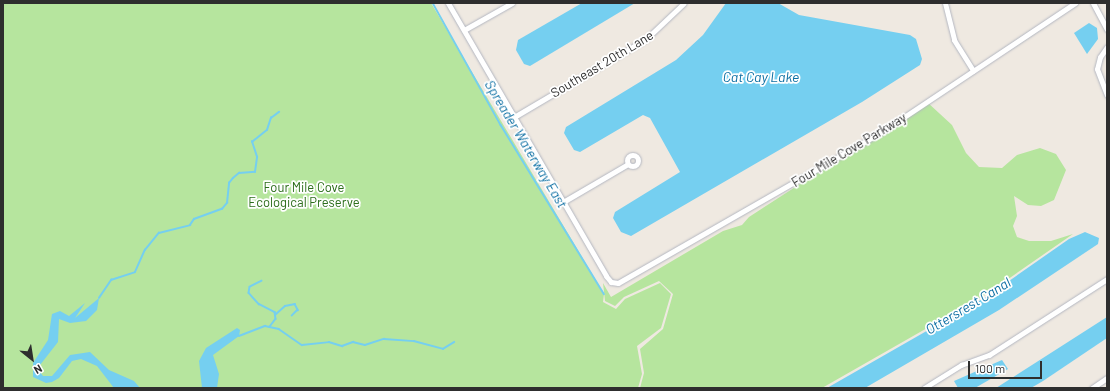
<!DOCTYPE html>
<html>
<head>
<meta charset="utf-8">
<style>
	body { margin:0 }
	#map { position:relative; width:1110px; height:391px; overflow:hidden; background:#efe9e1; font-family:Barlow,sans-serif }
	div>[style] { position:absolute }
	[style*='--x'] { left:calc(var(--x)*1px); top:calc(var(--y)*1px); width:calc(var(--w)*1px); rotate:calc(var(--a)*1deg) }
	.green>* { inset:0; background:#b6e59e }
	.water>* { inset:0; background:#75cff0 }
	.stream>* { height:1.5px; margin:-0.75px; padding:0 0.75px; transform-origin:0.75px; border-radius:0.75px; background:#75cff0 }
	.roads { filter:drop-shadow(0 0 1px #b4b7c1) drop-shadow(0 0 1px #b4b7c1) }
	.minor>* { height:5px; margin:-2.5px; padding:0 2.5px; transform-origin:2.5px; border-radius:2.5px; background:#fff }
	.minor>.ring { margin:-2.5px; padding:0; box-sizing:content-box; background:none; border:5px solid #fff; border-radius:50% }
	span { translate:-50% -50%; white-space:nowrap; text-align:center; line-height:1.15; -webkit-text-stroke:3.5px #fff; paint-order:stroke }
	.street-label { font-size:13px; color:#2e2e2e }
	.park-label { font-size:13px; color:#2c6e1b }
	.water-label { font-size:14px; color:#0d6fa3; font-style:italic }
	.frame { position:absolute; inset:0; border:4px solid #2e2e2e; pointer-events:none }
	.north { position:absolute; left:12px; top:339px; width:40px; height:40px; -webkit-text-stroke:3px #fff; paint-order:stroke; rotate:150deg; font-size:11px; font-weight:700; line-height:16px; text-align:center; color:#2e2e2e }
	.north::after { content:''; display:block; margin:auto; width:14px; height:18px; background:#2e2e2e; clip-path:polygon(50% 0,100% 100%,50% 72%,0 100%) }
	.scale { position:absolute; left:968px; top:361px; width:74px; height:18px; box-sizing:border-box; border:2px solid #2e2e2e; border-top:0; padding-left:5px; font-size:12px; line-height:14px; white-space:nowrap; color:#2e2e2e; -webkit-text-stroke:3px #fff; paint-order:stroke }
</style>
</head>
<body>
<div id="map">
	<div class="green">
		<i style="clip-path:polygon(3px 3px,431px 3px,604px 294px,603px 302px,616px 309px,625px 299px,660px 283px,671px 294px,661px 328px,637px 346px,642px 374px,638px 388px,3px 388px)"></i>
		<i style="clip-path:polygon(927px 102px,952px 125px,966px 153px,979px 167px,1002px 168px,1017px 155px,1040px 148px,1056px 154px,1066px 170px,1054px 200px,1041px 206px,1028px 205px,1014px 196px,1017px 216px,1013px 226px,1017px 237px,1029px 241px,1051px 241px,1073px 234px,985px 295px,822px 388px,640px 388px,644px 373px,640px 349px,663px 329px,673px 294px,659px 281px,624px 297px,615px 306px,605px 301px,603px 283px,611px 297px,723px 231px,742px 225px,749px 217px)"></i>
	</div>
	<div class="water">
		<i style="clip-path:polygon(582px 3px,635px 3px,530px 66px,524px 64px,516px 50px,518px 40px)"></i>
		<i style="clip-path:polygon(726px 3px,778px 3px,799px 15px,910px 35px,916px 39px,922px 59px,920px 65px,862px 102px,631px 236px,621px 232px,613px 218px,615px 212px,680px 172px,650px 118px,643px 115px,580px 152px,574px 150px,564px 133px,566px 127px,676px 60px,703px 35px)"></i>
		<i style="clip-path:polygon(1089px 23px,1097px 28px,1098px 39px,1087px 54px,1074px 33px)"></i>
		<i style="clip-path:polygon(1085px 232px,1099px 238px,1098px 244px,999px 310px,865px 388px,827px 388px,986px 297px,1069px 239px)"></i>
		<i style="clip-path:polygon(99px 298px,97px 310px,86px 321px,70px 323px,59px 319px,58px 342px,40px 365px,40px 372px,43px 376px,52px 376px,70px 355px,90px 352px,109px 370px,134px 381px,140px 388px,114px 388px,97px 366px,81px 359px,72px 361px,59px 378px,52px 382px,46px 383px,33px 377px,33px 363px,48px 340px,52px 314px,60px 311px,69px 316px,85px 303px,75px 318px)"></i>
		<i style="clip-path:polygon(1107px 317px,1107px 338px,1043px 381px,1031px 388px,996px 388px)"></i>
		<i style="clip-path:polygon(237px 328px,240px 330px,239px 336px,213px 355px,219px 374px,217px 388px,202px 388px,199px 361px,206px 348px)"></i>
		<i style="clip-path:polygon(1002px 360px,1008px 369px,975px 388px,958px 388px,954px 381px)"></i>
	</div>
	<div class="stream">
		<i style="--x:433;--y:3;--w:140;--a:60.9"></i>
		<i style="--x:501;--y:125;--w:198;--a:58.6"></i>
		<i style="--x:262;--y:281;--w:13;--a:153"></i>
		<i style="--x:250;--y:287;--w:6;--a:99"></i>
		<i style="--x:249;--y:293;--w:15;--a:48"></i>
		<i style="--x:259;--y:304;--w:18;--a:27"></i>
		<i style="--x:275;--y:312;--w:7;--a:82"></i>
		<i style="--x:276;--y:319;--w:10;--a:127"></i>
		<i style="--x:99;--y:298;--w:22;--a:-56"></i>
		<i style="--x:111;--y:280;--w:25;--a:-18"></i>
		<i style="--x:135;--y:272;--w:24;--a:-66"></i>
		<i style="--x:145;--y:250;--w:22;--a:-51"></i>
		<i style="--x:159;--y:233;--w:32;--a:-14"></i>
		<i style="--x:190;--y:225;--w:7;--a:-56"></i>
		<i style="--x:194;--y:219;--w:30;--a:-20"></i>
		<i style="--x:222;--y:209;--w:8;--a:-50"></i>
		<i style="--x:227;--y:203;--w:20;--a:-84"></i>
		<i style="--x:229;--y:183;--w:6;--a:-51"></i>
		<i style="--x:233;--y:178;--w:8;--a:-40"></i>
		<i style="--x:239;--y:173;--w:16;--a:-4"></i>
		<i style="--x:255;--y:172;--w:15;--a:-82"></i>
		<i style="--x:257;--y:157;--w:16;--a:-108"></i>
		<i style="--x:252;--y:142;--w:19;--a:-39"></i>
		<i style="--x:267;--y:130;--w:13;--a:-72"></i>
		<i style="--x:271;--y:118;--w:10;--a:-37"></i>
		<i style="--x:275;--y:315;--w:13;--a:-42"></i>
		<i style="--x:285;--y:306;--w:10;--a:-11"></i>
		<i style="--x:295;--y:304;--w:7;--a:63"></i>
		<i style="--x:298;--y:310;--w:8;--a:135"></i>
		<i style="--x:239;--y:336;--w:28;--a:-21"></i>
		<i style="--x:265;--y:326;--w:14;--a:12"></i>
		<i style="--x:279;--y:329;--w:28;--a:35"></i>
		<i style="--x:302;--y:345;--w:27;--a:-6"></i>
		<i style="--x:329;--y:342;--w:14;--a:17"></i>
		<i style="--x:342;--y:346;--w:12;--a:-20"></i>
		<i style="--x:353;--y:342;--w:12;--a:14"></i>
		<i style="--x:365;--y:345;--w:20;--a:-18"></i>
		<i style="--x:384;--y:339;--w:30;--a:4"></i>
		<i style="--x:414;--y:341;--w:30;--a:15"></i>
		<i style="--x:443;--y:349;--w:13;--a:-32"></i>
	</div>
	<div class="roads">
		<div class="minor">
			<i style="--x:448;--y:3;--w:315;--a:59.9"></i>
			<i style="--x:606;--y:276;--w:8;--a:50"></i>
			<i style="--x:611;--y:282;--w:7;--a:8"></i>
			<i style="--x:618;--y:283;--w:305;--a:-29.8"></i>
			<i style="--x:883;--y:131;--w:231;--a:-33.7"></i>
			<i style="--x:945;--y:3;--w:38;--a:76"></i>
			<i style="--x:954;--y:40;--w:36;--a:58"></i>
			<i style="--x:1093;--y:3;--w:30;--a:62"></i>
			<i style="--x:464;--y:30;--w:55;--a:-29.4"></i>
			<i style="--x:1107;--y:47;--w:12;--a:125"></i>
			<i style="--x:1100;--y:57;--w:12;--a:104"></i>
			<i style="--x:1097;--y:69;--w:28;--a:69"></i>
			<i style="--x:514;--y:117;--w:153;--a:-30.6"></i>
			<i style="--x:646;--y:39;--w:52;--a:-43.5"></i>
			<i class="ring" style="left:627.5px;top:155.5px;width:6px;height:6px"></i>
			<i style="--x:563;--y:202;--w:75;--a:-30.3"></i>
			<i style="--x:924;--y:388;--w:44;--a:-31.9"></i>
			<i style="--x:961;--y:365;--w:30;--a:-20"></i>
			<i style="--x:989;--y:355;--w:140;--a:-32.8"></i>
			<i style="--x:1092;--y:388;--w:18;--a:-34"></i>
		</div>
	</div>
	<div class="street-label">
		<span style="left:602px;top:64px;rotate:-31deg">Southeast 20th Lane</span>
		<span style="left:849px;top:150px;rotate:-31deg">Four Mile Cove Parkway</span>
	</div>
	<div class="park-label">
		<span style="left:304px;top:195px">Four Mile Cove<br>Ecological Preserve</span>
	</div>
	<div class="water-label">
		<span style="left:761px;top:77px">Cat Cay Lake</span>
		<span style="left:526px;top:144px;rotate:59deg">Spreader Waterway East</span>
		<span style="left:968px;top:306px;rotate:-31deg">Ottersrest Canal</span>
	</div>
	<div class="frame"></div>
	<div class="north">N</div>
	<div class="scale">100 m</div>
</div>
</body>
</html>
